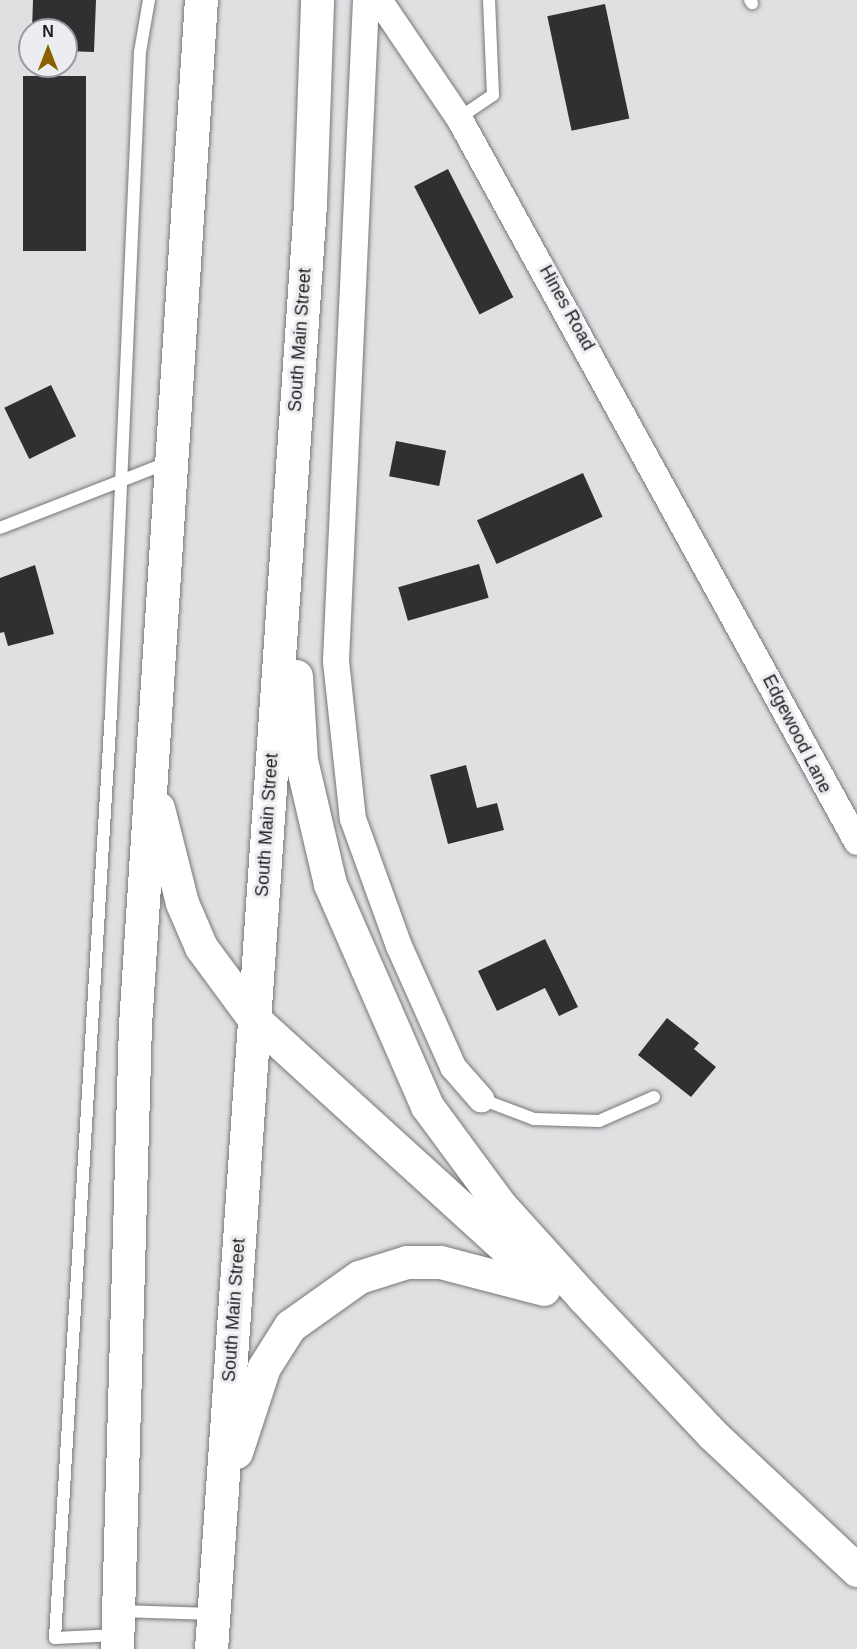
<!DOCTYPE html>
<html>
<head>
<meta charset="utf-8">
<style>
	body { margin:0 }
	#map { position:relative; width:857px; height:1649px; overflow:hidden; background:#dfe0e2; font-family:Arial,sans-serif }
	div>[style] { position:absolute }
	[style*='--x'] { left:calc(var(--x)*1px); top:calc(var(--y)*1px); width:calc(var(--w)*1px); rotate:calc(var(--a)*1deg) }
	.building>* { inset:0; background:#2f3032; transform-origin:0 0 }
	.roads { filter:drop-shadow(0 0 2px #767779) drop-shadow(0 0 2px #767779) }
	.service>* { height:12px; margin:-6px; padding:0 6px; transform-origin:6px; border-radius:6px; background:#fff }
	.minor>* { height:26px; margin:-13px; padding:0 13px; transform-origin:13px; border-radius:13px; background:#fff }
	.primary>* { height:33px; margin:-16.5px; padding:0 16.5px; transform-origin:16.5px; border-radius:16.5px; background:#fff }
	span { translate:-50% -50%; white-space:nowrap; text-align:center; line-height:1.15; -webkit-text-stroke:6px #ecedf0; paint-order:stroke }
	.street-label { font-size:18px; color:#1c1d1e }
	.north { position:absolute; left:18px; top:18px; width:60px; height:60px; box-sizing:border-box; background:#ecedf0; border:2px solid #999a9c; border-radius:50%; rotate:0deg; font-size:16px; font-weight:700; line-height:24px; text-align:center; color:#1c1d1e }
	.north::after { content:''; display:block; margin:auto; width:21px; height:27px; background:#8b5f02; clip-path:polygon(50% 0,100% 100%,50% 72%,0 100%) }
</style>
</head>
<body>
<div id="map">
	<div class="building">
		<i style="clip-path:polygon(33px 0,96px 0,94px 52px,66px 51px,66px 30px,32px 30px)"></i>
		<i style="left:605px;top:4px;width:117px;height:59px;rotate:78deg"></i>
		<i style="left:23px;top:76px;width:63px;height:175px"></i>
		<i style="left:448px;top:169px;width:144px;height:38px;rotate:63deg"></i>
		<i style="left:51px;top:385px;width:57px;height:52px;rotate:64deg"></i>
		<i style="left:396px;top:441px;width:51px;height:36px;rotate:11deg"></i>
		<i style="left:583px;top:473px;width:48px;height:116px;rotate:66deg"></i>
		<i style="left:479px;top:564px;width:35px;height:84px;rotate:74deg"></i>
		<i style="clip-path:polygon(35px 565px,54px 634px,8px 646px,4px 632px,0 633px,0 578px)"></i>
		<i style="clip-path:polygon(466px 765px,477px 808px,497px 803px,504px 830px,448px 844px,430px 775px)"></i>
		<i style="clip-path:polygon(545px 939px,578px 1007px,559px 1016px,545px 988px,497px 1011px,478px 971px)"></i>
		<i style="clip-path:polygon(667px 1018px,699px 1043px,694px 1049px,716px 1067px,691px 1097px,638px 1055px)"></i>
	</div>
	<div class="roads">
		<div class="service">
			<i style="--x:750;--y:0;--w:4;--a:56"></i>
			<i style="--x:459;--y:118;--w:41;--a:-34.1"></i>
			<i style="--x:493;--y:95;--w:95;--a:-92.4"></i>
			<i style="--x:0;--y:528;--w:181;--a:-21.3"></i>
			<i style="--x:481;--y:1099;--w:57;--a:20.7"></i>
			<i style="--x:534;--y:1119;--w:65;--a:1.8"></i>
			<i style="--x:599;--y:1121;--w:60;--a:-23.6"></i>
			<i style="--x:119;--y:1611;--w:94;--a:1.8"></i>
			<i style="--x:117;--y:1635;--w:62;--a:177.2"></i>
			<i style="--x:55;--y:1638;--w:927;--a:-86.54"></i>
			<i style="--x:111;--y:713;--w:662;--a:-87.49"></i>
			<i style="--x:140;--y:52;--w:53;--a:-80.2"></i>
		</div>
		<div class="minor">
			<i style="--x:366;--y:0;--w:662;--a:92.6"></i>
			<i style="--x:336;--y:661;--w:159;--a:83.9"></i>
			<i style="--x:353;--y:819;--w:135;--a:70.1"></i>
			<i style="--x:399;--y:946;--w:133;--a:65.9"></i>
			<i style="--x:453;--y:1067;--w:43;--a:48.8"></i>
			<i style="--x:379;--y:0;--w:143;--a:55.9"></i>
			<i style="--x:459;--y:118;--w:826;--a:61.2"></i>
		</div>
		<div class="primary">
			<i style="--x:296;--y:676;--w:84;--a:86.6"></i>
			<i style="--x:301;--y:760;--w:127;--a:76.8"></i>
			<i style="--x:330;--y:884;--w:242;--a:66.4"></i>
			<i style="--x:427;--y:1106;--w:123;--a:53.6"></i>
			<i style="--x:500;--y:1205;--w:124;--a:47.9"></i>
			<i style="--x:583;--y:1297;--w:188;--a:46.7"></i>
			<i style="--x:712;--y:1434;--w:199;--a:43.2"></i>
			<i style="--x:158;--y:808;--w:98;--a:75.8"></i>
			<i style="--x:182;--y:903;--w:48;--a:66.6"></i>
			<i style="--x:201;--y:947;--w:89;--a:53.6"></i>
			<i style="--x:254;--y:1019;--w:394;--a:42.3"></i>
			<i style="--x:236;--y:1452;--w:89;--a:-71.8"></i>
			<i style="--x:264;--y:1367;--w:49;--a:-57.6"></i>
			<i style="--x:290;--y:1326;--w:85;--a:-35.4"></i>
			<i style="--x:359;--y:1277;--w:50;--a:-17.4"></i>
			<i style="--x:407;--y:1262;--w:33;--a:0"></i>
			<i style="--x:440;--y:1262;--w:107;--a:14.6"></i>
			<i style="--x:117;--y:1649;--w:624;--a:-88.35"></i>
			<i style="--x:135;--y:1025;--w:1027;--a:-86.32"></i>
			<i style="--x:211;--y:1649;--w:1449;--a:-86.08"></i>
			<i style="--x:310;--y:203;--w:203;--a:-88"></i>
		</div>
	</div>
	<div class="street-label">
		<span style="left:567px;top:308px;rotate:61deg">Hines Road</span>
		<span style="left:300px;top:340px;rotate:-86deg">South Main Street</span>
		<span style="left:797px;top:734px;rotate:63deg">Edgewood Lane</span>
		<span style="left:267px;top:825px;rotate:-86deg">South Main Street</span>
		<span style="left:234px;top:1310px;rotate:-86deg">South Main Street</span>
	</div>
	<div class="north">N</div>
</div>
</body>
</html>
